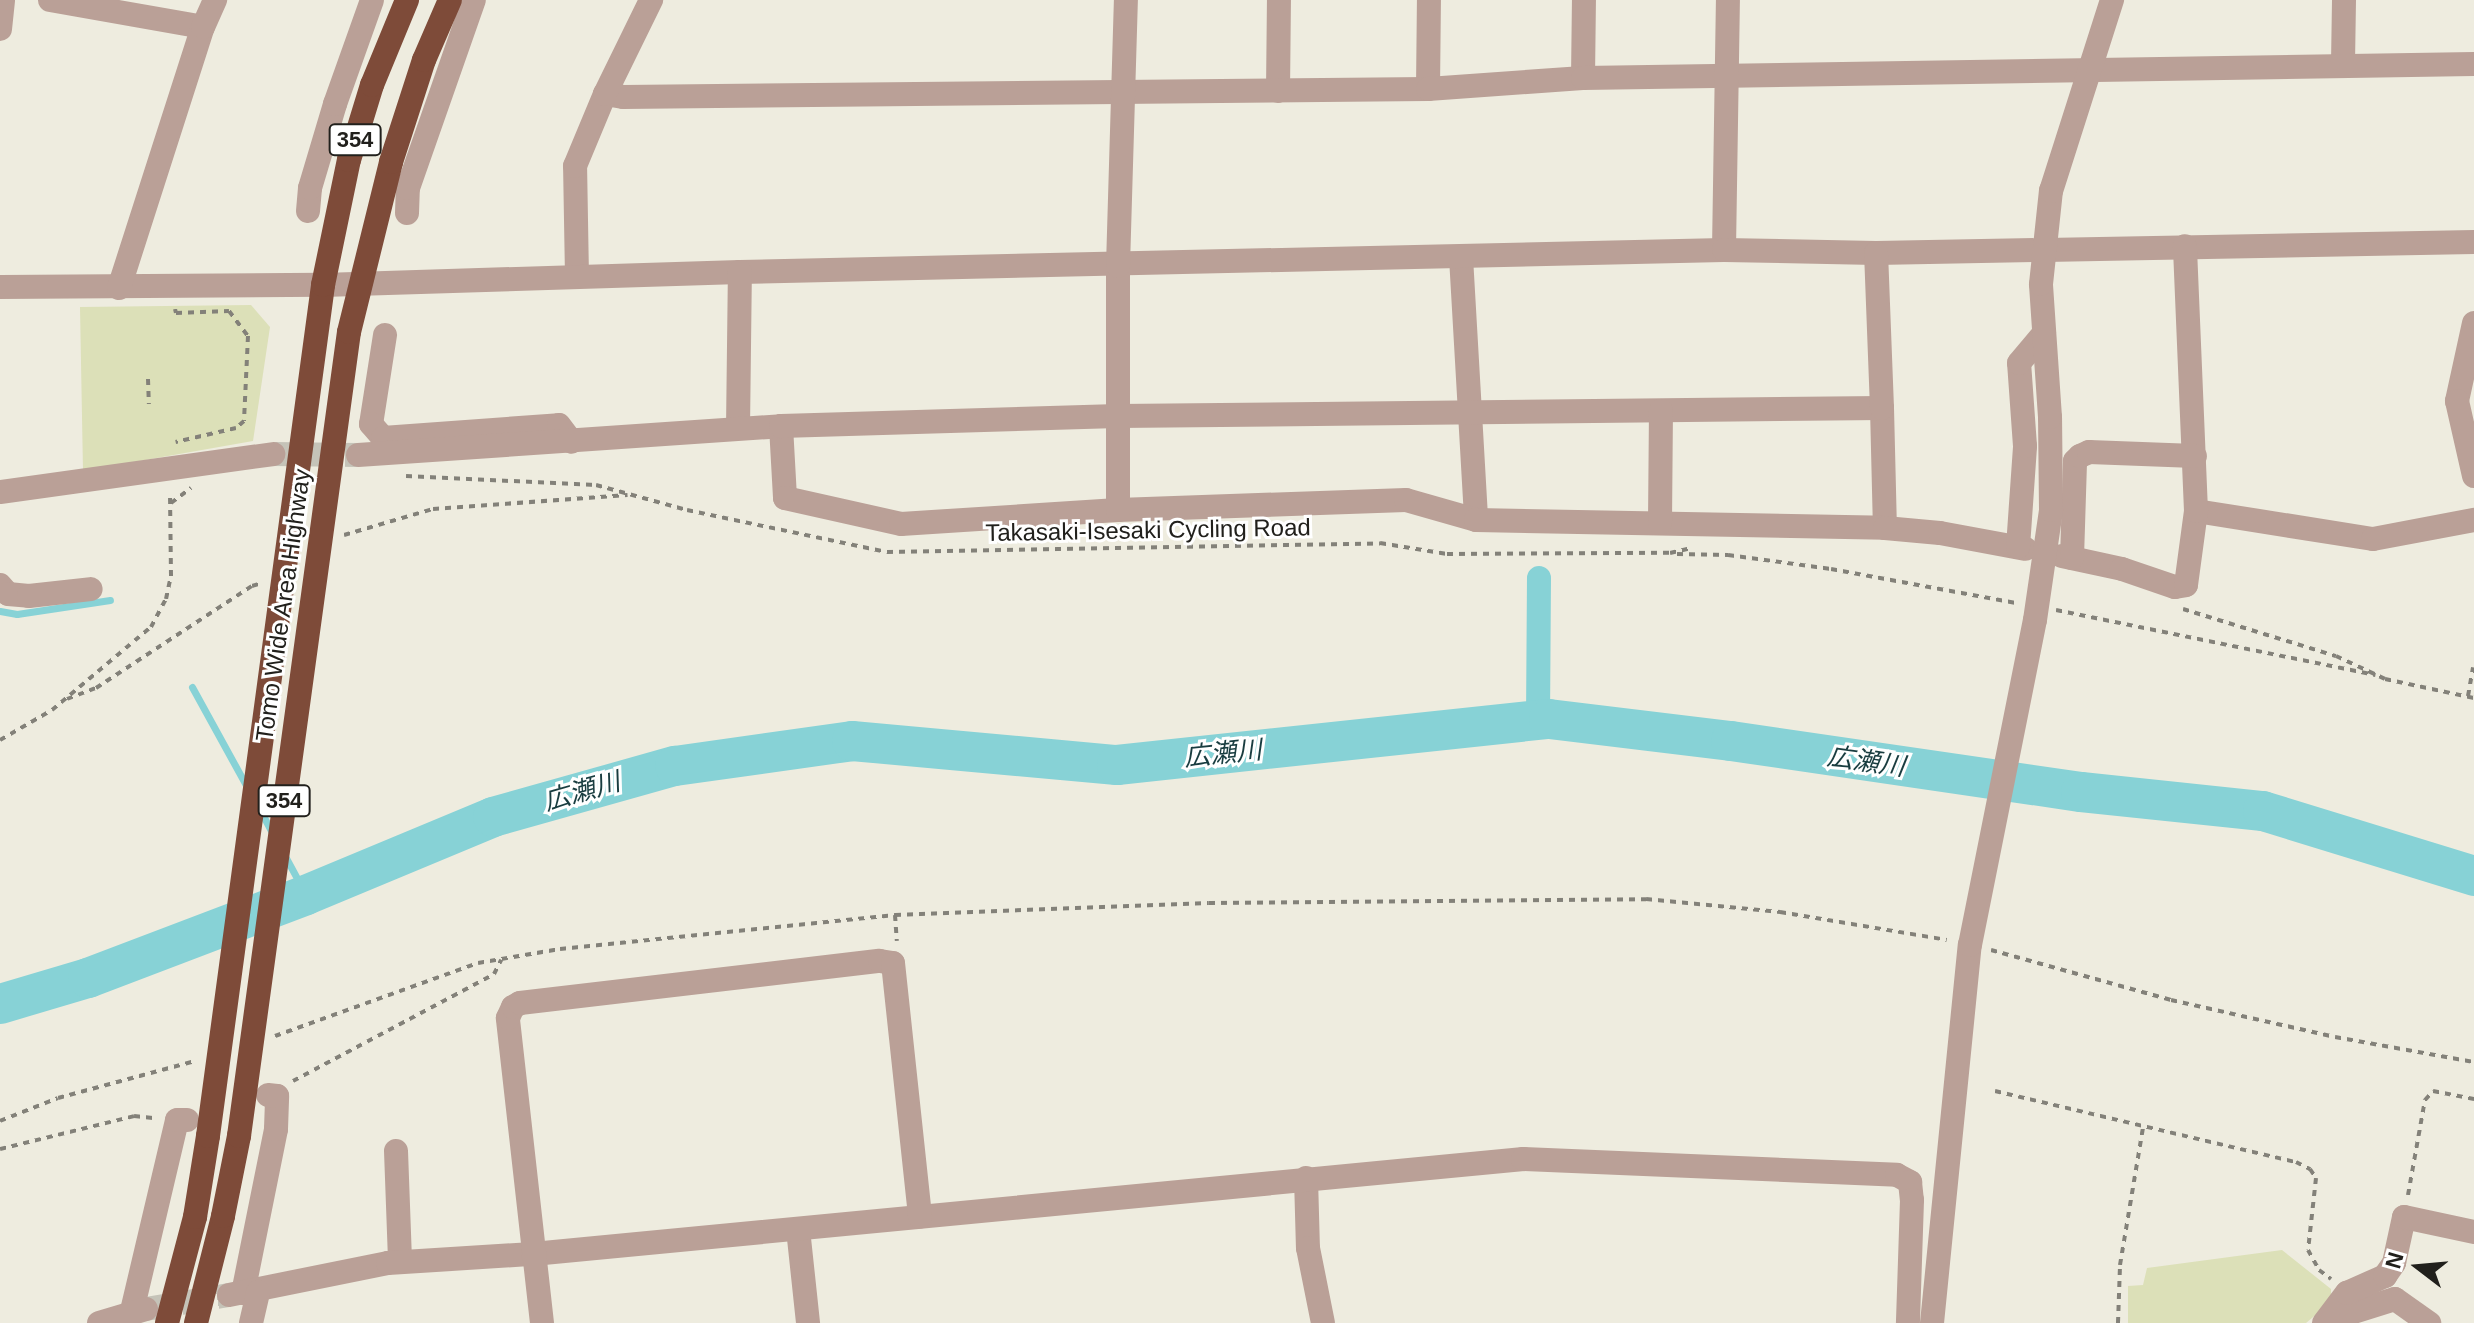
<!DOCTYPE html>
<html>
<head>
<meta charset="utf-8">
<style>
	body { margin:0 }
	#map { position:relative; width:2474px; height:1323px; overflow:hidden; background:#eeecdf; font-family:Helvetica,"Noto Sans JP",sans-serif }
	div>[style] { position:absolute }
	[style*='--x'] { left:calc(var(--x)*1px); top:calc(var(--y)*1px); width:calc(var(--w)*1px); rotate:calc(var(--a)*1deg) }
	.green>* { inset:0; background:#dce0b8 }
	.stream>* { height:7px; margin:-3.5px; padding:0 3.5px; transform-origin:3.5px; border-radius:3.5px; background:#87d2d6 }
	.canal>* { height:24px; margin:-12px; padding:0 12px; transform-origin:12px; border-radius:12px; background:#87d2d6 }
	.river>* { height:40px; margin:-20px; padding:0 20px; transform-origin:20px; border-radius:20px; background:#87d2d6 }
	.minor-tunnel>* { height:24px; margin-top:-12px; transform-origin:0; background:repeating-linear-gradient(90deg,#c5c3b8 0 24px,transparent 0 36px) }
	.path>* { height:4px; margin-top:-2px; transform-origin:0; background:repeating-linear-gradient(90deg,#838179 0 6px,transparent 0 12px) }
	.minor>* { height:24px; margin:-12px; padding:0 12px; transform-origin:12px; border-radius:12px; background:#baa097 }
	.highway>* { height:24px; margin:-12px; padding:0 12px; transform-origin:12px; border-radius:12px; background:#7e4b39 }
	span { translate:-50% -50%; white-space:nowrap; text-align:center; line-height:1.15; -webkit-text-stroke:6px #fff; paint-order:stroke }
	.shield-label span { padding:2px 6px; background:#fff; border:2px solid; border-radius:6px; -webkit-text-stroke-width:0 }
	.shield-label { font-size:22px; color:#21201c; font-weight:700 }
	.street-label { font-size:24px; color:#21201c }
	.water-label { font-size:26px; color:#193d40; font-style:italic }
	.north { position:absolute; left:2378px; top:1227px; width:80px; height:80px; -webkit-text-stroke:6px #fff; paint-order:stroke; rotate:286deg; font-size:22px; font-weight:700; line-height:32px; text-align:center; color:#21201c }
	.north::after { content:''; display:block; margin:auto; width:28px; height:36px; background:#21201c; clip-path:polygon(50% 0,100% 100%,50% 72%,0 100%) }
</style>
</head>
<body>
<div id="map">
	<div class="green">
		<i style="clip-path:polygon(251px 305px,270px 327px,253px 441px,83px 471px,80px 307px)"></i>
		<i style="clip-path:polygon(2282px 1250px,2331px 1289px,2331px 1302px,2306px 1323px,2128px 1323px,2128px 1286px,2143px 1285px,2147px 1268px)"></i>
	</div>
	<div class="stream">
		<i style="--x:0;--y:611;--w:17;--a:10"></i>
		<i style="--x:17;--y:614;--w:94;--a:-8.6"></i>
		<i style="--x:192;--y:687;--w:114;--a:61.2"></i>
		<i style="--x:259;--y:808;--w:32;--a:62"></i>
		<i style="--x:286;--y:858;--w:42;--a:61.6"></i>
	</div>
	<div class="canal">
		<i style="--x:1538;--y:720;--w:142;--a:-89.6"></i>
	</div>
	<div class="river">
		<i style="--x:0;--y:1004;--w:92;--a:-16.5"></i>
		<i style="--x:88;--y:978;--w:233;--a:-20.8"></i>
		<i style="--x:306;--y:895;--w:203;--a:-22.6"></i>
		<i style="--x:493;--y:817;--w:189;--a:-15.7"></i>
		<i style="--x:675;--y:766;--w:179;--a:-8"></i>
		<i style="--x:852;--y:741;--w:266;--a:5.2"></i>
		<i style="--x:1117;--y:765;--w:434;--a:-6.1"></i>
		<i style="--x:1549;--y:719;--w:183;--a:6.9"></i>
		<i style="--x:1731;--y:741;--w:354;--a:8.3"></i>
		<i style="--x:2081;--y:792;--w:183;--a:6"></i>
		<i style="--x:2263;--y:811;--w:221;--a:17.1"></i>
	</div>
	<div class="minor-tunnel">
		<i style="--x:273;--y:454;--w:85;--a:0.7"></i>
		<i style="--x:146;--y:1309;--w:84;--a:-9.6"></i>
	</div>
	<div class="path">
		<i style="--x:175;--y:309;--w:4;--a:76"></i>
		<i style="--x:176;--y:313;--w:53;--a:-2.2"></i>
		<i style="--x:229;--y:311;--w:31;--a:53"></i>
		<i style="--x:248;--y:336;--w:85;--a:92.7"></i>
		<i style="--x:244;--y:421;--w:11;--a:139"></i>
		<i style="--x:236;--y:428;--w:62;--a:166.9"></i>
		<i style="--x:148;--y:379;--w:25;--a:88"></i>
		<i style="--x:406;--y:476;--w:190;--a:2.7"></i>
		<i style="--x:596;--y:485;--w:94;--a:15.4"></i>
		<i style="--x:687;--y:510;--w:204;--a:11.9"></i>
		<i style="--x:887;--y:552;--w:493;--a:-1"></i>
		<i style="--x:1380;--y:543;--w:68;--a:9.3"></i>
		<i style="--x:1447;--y:554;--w:223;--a:-0.3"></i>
		<i style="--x:1670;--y:553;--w:22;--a:-13"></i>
		<i style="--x:171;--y:503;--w:25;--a:-37"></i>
		<i style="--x:344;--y:535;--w:93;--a:-16.3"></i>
		<i style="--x:433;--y:509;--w:195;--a:-4.1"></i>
		<i style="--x:1677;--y:554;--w:51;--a:1.1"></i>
		<i style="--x:1728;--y:555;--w:104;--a:7.7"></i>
		<i style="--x:1831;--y:569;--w:188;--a:10.4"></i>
		<i style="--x:2183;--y:609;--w:160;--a:17.1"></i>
		<i style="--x:2336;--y:656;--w:54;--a:25.1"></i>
		<i style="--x:2385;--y:679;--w:91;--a:12.1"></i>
		<i style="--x:2056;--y:610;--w:326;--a:11.5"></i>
		<i style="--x:2468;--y:696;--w:29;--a:-80"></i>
		<i style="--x:67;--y:699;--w:31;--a:-21"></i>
		<i style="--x:96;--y:688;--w:186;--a:-33.2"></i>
		<i style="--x:252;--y:586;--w:10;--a:-17"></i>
		<i style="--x:0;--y:740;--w:60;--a:-30"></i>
		<i style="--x:52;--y:710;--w:129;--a:-40"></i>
		<i style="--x:151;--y:627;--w:32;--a:-62"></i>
		<i style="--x:166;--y:599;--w:24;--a:-78"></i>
		<i style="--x:171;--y:576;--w:84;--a:-90.7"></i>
		<i style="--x:895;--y:915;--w:26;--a:86"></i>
		<i style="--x:1991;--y:950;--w:187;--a:15.5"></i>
		<i style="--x:2171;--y:1000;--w:168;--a:12.7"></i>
		<i style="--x:2335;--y:1037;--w:141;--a:10.2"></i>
		<i style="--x:275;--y:1036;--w:216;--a:-19.8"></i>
		<i style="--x:478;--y:963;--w:83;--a:-9.7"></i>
		<i style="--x:560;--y:949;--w:337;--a:-5.8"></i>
		<i style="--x:895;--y:915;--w:314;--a:-2.2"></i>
		<i style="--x:1209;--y:903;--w:437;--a:-0.5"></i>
		<i style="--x:1646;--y:899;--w:135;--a:5.5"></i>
		<i style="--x:1780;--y:912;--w:169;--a:9.5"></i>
		<i style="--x:293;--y:1081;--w:228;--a:-28"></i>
		<i style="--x:494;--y:974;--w:16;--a:-63"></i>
		<i style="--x:1995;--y:1091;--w:309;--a:13.3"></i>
		<i style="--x:2296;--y:1162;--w:16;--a:27"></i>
		<i style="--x:2310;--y:1169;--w:11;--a:56"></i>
		<i style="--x:2316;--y:1178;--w:72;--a:96.3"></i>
		<i style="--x:2308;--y:1250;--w:23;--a:61"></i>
		<i style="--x:2319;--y:1270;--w:15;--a:37"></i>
		<i style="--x:0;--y:1121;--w:62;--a:-21.6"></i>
		<i style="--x:58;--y:1098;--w:142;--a:-15.1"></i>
		<i style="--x:0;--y:1149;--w:138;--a:-13.8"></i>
		<i style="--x:134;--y:1116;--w:19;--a:6"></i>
		<i style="--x:2408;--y:1195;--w:97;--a:-79.9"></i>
		<i style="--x:2425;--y:1100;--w:12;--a:-48"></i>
		<i style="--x:2433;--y:1091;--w:42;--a:11"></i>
		<i style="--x:2118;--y:1323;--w:58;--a:-88"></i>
		<i style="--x:2120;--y:1265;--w:139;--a:-80.5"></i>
	</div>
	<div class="minor">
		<i style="--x:50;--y:0;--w:155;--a:10"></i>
		<i style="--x:0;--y:29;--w:29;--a:-84"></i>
		<i style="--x:2343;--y:64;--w:64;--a:-89.1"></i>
		<i style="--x:1583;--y:78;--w:78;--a:-89.3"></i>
		<i style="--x:1428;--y:89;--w:89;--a:-89.4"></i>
		<i style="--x:1278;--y:91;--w:91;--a:-89.4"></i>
		<i style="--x:605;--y:94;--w:18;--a:9"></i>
		<i style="--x:623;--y:97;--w:805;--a:-0.57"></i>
		<i style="--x:1428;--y:89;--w:155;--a:-4.1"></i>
		<i style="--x:1583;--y:78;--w:891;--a:-0.9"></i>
		<i style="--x:308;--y:211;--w:23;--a:-85"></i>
		<i style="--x:310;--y:188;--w:88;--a:-73.4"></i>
		<i style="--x:335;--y:104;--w:110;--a:-70.4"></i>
		<i style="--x:407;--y:213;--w:25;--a:-88"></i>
		<i style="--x:408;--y:188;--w:199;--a:-70.7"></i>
		<i style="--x:1724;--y:250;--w:250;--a:-89.1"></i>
		<i style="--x:1461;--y:257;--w:263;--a:86.7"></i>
		<i style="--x:577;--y:277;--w:111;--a:-91"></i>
		<i style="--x:575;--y:166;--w:78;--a:-67.4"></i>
		<i style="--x:605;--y:94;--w:105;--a:-63.9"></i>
		<i style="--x:0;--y:287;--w:323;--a:-0.4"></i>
		<i style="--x:323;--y:285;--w:417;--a:-1.8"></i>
		<i style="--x:740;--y:272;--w:984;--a:-1.28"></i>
		<i style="--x:1724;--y:250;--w:152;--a:1.1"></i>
		<i style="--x:1876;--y:253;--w:598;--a:-1.05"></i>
		<i style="--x:119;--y:288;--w:274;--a:-72.2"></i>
		<i style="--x:203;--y:27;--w:30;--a:-66"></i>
		<i style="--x:2474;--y:323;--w:80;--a:102.3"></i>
		<i style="--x:2457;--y:401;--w:77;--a:77.2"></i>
		<i style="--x:385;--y:335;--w:90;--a:98.9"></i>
		<i style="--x:371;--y:424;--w:18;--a:49"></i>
		<i style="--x:383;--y:438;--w:176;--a:-4.2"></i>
		<i style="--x:559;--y:425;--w:21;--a:53"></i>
		<i style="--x:1882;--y:408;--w:120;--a:88.6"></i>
		<i style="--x:781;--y:426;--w:72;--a:86.8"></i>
		<i style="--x:785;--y:498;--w:119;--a:12.6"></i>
		<i style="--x:901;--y:524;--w:217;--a:-3.7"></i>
		<i style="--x:1118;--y:510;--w:288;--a:-2"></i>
		<i style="--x:1406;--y:500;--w:73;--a:15.9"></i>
		<i style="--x:1476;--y:520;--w:409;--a:1.1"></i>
		<i style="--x:1885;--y:528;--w:55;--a:5.2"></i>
		<i style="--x:1940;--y:533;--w:87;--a:10.5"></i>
		<i style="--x:738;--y:428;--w:156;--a:-89.3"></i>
		<i style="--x:358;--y:455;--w:424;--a:-3.9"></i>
		<i style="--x:781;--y:426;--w:337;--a:-1.7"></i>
		<i style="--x:1118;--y:416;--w:764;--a:-0.6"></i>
		<i style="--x:1882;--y:408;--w:155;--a:-92.2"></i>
		<i style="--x:0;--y:492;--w:276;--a:-7.9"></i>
		<i style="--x:1118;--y:510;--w:244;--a:-90"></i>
		<i style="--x:1118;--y:266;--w:266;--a:-88.3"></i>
		<i style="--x:2196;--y:511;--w:179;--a:9"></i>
		<i style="--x:2373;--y:539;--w:103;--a:-10.7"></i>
		<i style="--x:1660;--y:523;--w:112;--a:-89.5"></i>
		<i style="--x:2018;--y:547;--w:101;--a:-86"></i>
		<i style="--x:2025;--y:446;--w:83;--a:-94.1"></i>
		<i style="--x:2019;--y:363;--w:39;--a:-50"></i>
		<i style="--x:2062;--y:556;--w:61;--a:12.2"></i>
		<i style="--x:2122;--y:569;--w:56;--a:18.8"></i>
		<i style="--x:2175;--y:587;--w:11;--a:-10"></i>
		<i style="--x:2186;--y:585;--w:75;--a:-82.3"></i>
		<i style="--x:2196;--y:511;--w:265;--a:-92.4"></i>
		<i style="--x:2072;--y:558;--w:97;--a:-88.2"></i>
		<i style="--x:2075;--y:461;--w:7;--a:-45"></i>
		<i style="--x:2080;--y:456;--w:10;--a:-24"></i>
		<i style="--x:2089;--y:452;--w:106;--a:2.2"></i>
		<i style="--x:0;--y:585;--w:12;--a:48"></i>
		<i style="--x:8;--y:594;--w:21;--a:5"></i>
		<i style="--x:29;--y:596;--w:62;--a:-6.4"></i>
		<i style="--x:396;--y:1151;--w:111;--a:87.9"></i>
		<i style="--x:1306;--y:1178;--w:70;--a:88.4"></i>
		<i style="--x:1308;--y:1248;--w:76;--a:78.7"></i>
		<i style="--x:798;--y:1229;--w:95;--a:83.9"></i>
		<i style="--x:243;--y:1293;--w:167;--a:-78.6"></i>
		<i style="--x:276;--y:1129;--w:33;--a:-88"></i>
		<i style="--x:277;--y:1096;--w:9;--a:-174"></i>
		<i style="--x:229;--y:1295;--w:162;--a:-11.4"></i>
		<i style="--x:388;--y:1263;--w:145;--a:-3.6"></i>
		<i style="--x:533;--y:1254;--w:995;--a:-5.48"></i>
		<i style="--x:1523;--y:1159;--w:374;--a:2.4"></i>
		<i style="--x:1897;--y:1175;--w:15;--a:28"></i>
		<i style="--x:1910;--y:1182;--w:18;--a:84"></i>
		<i style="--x:1912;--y:1200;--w:123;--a:91.9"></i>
		<i style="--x:131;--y:1315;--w:200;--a:-76.7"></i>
		<i style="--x:177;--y:1120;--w:10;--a:0"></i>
		<i style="--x:2328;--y:1320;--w:70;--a:-17.4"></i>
		<i style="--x:2395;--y:1299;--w:42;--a:35.2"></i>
		<i style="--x:99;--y:1323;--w:49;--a:-16.6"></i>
		<i style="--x:251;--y:1323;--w:32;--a:-77"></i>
		<i style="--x:542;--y:1323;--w:307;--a:-96.4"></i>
		<i style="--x:508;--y:1018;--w:12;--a:-66"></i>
		<i style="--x:513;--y:1007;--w:8;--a:-30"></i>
		<i style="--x:520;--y:1003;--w:362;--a:-6.7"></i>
		<i style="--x:880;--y:961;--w:13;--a:9"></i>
		<i style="--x:893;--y:963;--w:255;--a:83.9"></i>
		<i style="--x:1932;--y:1323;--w:380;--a:-84.3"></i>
		<i style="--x:1970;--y:945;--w:331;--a:-78.7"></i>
		<i style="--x:2035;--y:620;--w:111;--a:-81.7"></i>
		<i style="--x:2051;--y:510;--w:93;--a:-90.6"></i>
		<i style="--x:2050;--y:417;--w:133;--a:-93.9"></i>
		<i style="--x:2041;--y:284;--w:94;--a:-83.9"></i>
		<i style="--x:2051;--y:191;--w:201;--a:-72.3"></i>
		<i style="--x:2324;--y:1323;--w:38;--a:-53"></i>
		<i style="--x:2347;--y:1293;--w:42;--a:-24.1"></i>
		<i style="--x:2385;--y:1276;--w:16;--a:-55"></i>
		<i style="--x:2394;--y:1263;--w:47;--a:-77.7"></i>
		<i style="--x:2404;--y:1217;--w:72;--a:12.1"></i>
	</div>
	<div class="highway">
		<i style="--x:167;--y:1323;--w:110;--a:-75.2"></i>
		<i style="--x:195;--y:1217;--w:82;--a:-80.9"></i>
		<i style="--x:208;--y:1136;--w:859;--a:-82.3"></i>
		<i style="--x:323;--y:285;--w:128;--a:-78.3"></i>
		<i style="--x:349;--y:160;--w:78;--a:-73"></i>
		<i style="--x:372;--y:85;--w:92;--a:-67.6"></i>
		<i style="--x:196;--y:1323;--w:110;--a:-75.8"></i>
		<i style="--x:223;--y:1216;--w:82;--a:-78.7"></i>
		<i style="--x:239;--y:1136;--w:811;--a:-82.21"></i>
		<i style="--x:349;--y:332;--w:175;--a:-76.1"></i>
		<i style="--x:391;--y:162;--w:107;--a:-72.1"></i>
		<i style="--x:424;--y:60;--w:65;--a:-66.6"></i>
	</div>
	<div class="shield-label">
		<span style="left:355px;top:140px">354</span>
		<span style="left:284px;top:801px">354</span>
	</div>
	<div class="street-label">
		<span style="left:1148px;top:530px;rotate:-1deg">Takasaki-Isesaki Cycling Road</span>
		<span style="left:283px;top:605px;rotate:-82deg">Tomo Wide Area Highway</span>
	</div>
	<div class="water-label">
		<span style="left:1223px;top:754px;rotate:-6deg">広瀬川</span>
		<span style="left:1866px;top:762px;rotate:8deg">広瀬川</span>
		<span style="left:582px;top:792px;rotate:-16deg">広瀬川</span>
	</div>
	<div class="north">N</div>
</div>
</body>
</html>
